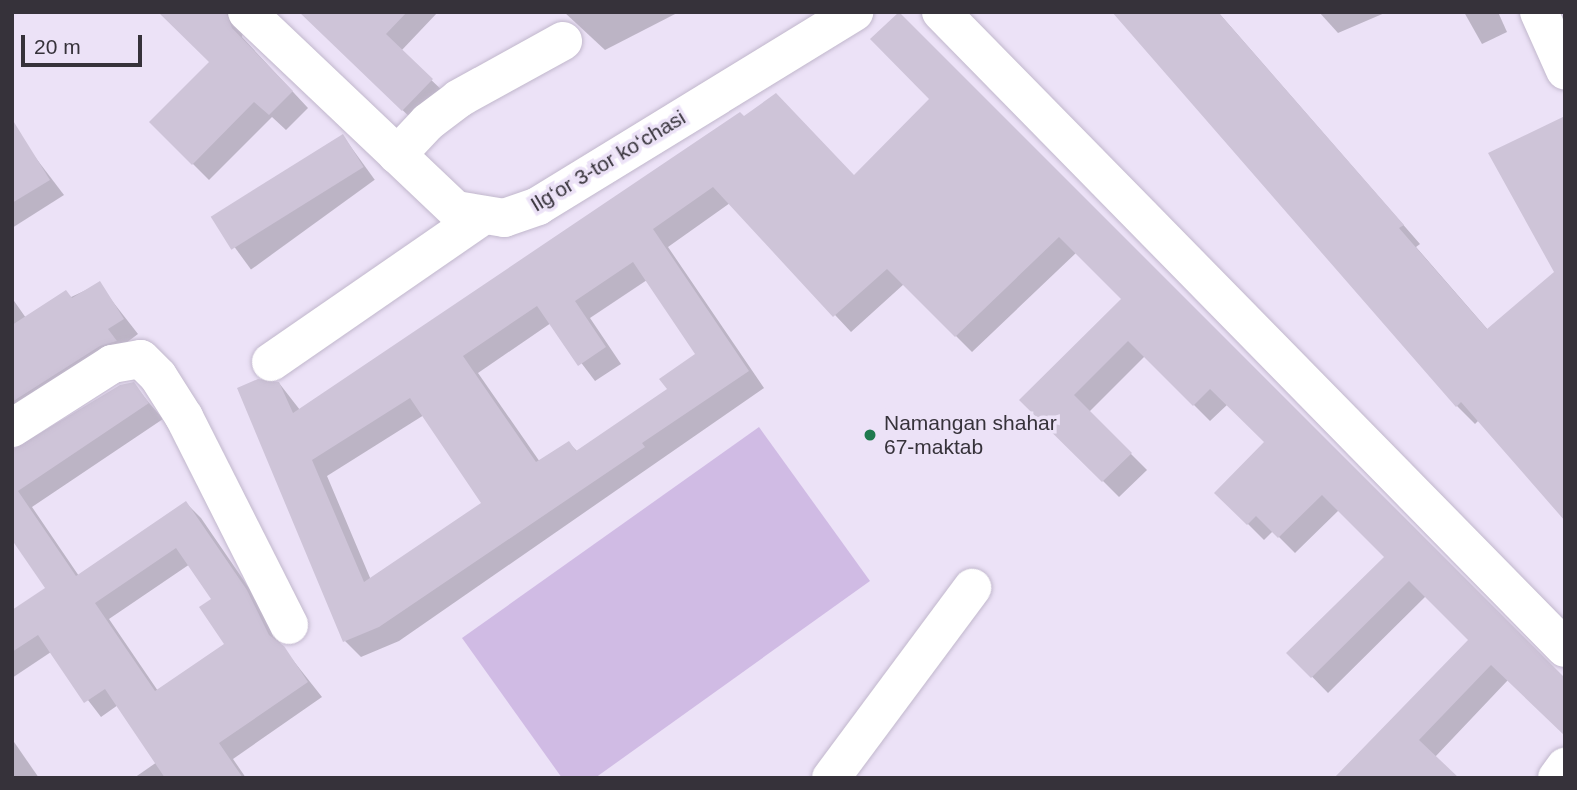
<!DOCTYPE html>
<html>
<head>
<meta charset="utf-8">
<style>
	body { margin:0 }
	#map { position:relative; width:1577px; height:790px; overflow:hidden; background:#ece2f7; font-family:Arial,sans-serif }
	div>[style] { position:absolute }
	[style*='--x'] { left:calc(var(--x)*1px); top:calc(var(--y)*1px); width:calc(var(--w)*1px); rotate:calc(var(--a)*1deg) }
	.green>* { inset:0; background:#d0bbe4 }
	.shadow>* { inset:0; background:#0003; transform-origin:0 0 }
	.building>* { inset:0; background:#cec4d8; transform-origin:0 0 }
	.roads { filter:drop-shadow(0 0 2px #c1b7cc) drop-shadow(0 0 2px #c1b7cc) }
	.minor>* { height:38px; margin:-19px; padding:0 19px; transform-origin:19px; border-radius:19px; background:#fff }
	.dots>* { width:19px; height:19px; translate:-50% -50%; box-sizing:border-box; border:4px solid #ece2f7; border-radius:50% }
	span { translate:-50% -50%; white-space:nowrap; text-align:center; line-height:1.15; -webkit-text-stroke:7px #ece2f7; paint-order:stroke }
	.street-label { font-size:21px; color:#36323a }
	.poi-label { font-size:21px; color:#36323a }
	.left { translate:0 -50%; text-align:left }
	.frame { position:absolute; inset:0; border:14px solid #36323a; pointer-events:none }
	.scale { position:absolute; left:21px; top:35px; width:121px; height:32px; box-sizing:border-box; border:4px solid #36323a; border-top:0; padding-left:9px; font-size:21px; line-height:24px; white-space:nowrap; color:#36323a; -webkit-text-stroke:5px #ece2f7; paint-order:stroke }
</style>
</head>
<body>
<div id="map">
	<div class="green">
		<i style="clip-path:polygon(759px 427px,870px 581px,595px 778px,562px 778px,462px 638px)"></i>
	</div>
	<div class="shadow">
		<i style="clip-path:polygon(164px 12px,248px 12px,242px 37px,308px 108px,286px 130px,272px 117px,209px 180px,151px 122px,211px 62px)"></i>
		<i style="clip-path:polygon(301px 12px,438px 12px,401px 51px,448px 96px,419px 126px)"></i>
		<i style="clip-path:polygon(564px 12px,679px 12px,605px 50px)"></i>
		<i style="clip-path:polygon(1218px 12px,1420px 244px,1416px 247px,1489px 331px,1556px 273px,1565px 518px,1479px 420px,1475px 424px,1457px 406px)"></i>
		<i style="clip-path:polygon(1319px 12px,1387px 12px,1338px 33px)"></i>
		<i style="clip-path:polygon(1464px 12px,1498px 12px,1507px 32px,1482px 44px)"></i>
		<i style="clip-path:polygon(evenodd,898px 14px,1565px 679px,1565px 734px,1508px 680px,1435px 757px,1457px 778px,1359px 778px,1348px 767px,1470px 640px,1426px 596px,1328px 693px,1289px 653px,1387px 557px,1339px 510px,1295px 553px,1273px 531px,1264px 540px,1217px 493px,1266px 442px,1228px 404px,1210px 421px,1145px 356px,1089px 412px,1147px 470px,1119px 497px,1022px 400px,1124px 299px,1077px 252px,972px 352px,904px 284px,851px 332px,730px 203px,668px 247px,764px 388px,399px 641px,361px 657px,345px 641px,239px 389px,259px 381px,279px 383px,300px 410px,740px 114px,744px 118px,776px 95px,854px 177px,932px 99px,872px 39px,898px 14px,647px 280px,698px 355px,662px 379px,669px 390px,578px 452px,569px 443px,540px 462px,478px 373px,551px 323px,595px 381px,621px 364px,590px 318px,647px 280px,898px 14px,424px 415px,484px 503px,371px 580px,327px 476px,424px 415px)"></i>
		<i style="left:343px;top:136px;width:54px;height:153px;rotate:54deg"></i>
		<i style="clip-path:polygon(12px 146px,32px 153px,64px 195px,12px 228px)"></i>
		<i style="clip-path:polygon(99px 284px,138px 334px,12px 428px,12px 298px,26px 318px)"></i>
		<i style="clip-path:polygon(evenodd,133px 384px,163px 419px,32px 507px,79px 576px,186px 503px,201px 518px,262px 607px,281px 645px,322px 697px,233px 759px,246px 778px,134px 778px,157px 762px,118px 705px,101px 717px,51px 652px,12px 678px,12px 612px,47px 588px,12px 537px,12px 449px,24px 448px,133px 384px,190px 564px,214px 600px,226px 645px,158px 691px,109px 619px,190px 564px)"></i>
		<i style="clip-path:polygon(12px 739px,39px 778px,12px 778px)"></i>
	</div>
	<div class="building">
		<i style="clip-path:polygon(158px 12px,226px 12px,232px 28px,293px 91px,269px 115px,254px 102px,192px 165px,149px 122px,209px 62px)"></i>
		<i style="clip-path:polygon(299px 12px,407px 12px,386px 34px,433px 79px,402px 111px)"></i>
		<i style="clip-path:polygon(evenodd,899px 12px,1565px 678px,1565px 736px,1491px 665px,1419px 740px,1459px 778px,1334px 778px,1468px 640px,1409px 581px,1311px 678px,1286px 653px,1384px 557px,1322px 495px,1278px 538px,1256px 516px,1247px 525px,1214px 493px,1264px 442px,1210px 389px,1193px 406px,1128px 341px,1074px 395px,1132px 453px,1102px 482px,1019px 400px,1121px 299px,1059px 237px,955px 337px,887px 269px,833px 317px,713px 187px,653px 229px,749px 371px,642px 443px,645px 447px,379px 627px,343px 642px,237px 388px,258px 379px,279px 382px,293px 413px,740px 112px,744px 116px,776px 93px,854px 175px,929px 99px,870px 39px,899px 12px,633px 262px,695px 354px,659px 379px,667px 389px,576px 451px,569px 441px,536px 462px,463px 356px,537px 306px,578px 366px,606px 347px,575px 301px,633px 262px,899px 12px,410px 398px,481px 503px,364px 582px,312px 460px,410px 398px)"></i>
		<i style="clip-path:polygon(1112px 12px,1218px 12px,1404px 225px,1399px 228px,1487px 329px,1554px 272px,1488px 153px,1565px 116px,1565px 521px,1461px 402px,1456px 407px)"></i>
		<i style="clip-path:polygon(12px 119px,50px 180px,12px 203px)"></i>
		<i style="left:343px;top:134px;width:39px;height:156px;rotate:58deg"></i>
		<i style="clip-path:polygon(100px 281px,124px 319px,108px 329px,117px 341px,100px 346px,12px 402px,12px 325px,66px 290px,72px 298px)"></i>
		<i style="clip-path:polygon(evenodd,134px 382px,149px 403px,18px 491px,76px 576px,186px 501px,247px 590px,269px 635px,284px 646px,308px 682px,219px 743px,243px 778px,165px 778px,105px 689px,84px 703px,38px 635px,12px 652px,12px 610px,45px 588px,12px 540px,12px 450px,120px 385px,134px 382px,176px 548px,211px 599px,199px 607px,224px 644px,155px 691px,95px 603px,176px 548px)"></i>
	</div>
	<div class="roads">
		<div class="minor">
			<i style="--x:247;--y:12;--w:288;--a:43.5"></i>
			<i style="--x:456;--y:210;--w:49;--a:9.5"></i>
			<i style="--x:504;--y:218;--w:36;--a:-19"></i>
			<i style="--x:538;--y:206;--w:371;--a:-31.5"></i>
			<i style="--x:941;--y:12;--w:891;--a:45.55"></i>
			<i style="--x:1539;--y:12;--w:64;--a:65.9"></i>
			<i style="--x:397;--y:155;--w:45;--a:-46.8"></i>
			<i style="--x:428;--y:122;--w:38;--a:-37"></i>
			<i style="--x:458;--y:99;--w:120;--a:-28.9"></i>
			<i style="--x:271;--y:362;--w:255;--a:-34.6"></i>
			<i style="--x:12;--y:428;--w:119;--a:-32.6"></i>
			<i style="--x:112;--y:364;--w:29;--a:-10"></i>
			<i style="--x:141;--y:359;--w:24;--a:45"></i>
			<i style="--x:158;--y:376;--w:49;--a:57.6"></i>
			<i style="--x:184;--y:417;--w:233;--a:63.2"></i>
			<i style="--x:831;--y:778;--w:237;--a:-53.4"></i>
			<i style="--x:1557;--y:778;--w:14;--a:-54"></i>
		</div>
	</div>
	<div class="dots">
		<i style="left:870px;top:435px;background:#1f794e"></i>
	</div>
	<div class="street-label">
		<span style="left:608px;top:161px;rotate:-31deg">Ilgʻor 3-tor koʻchasi</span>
	</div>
	<div class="poi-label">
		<span class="left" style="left:884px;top:435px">Namangan shahar<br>67-maktab</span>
	</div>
	<div class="frame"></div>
	<div class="scale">20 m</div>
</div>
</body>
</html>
